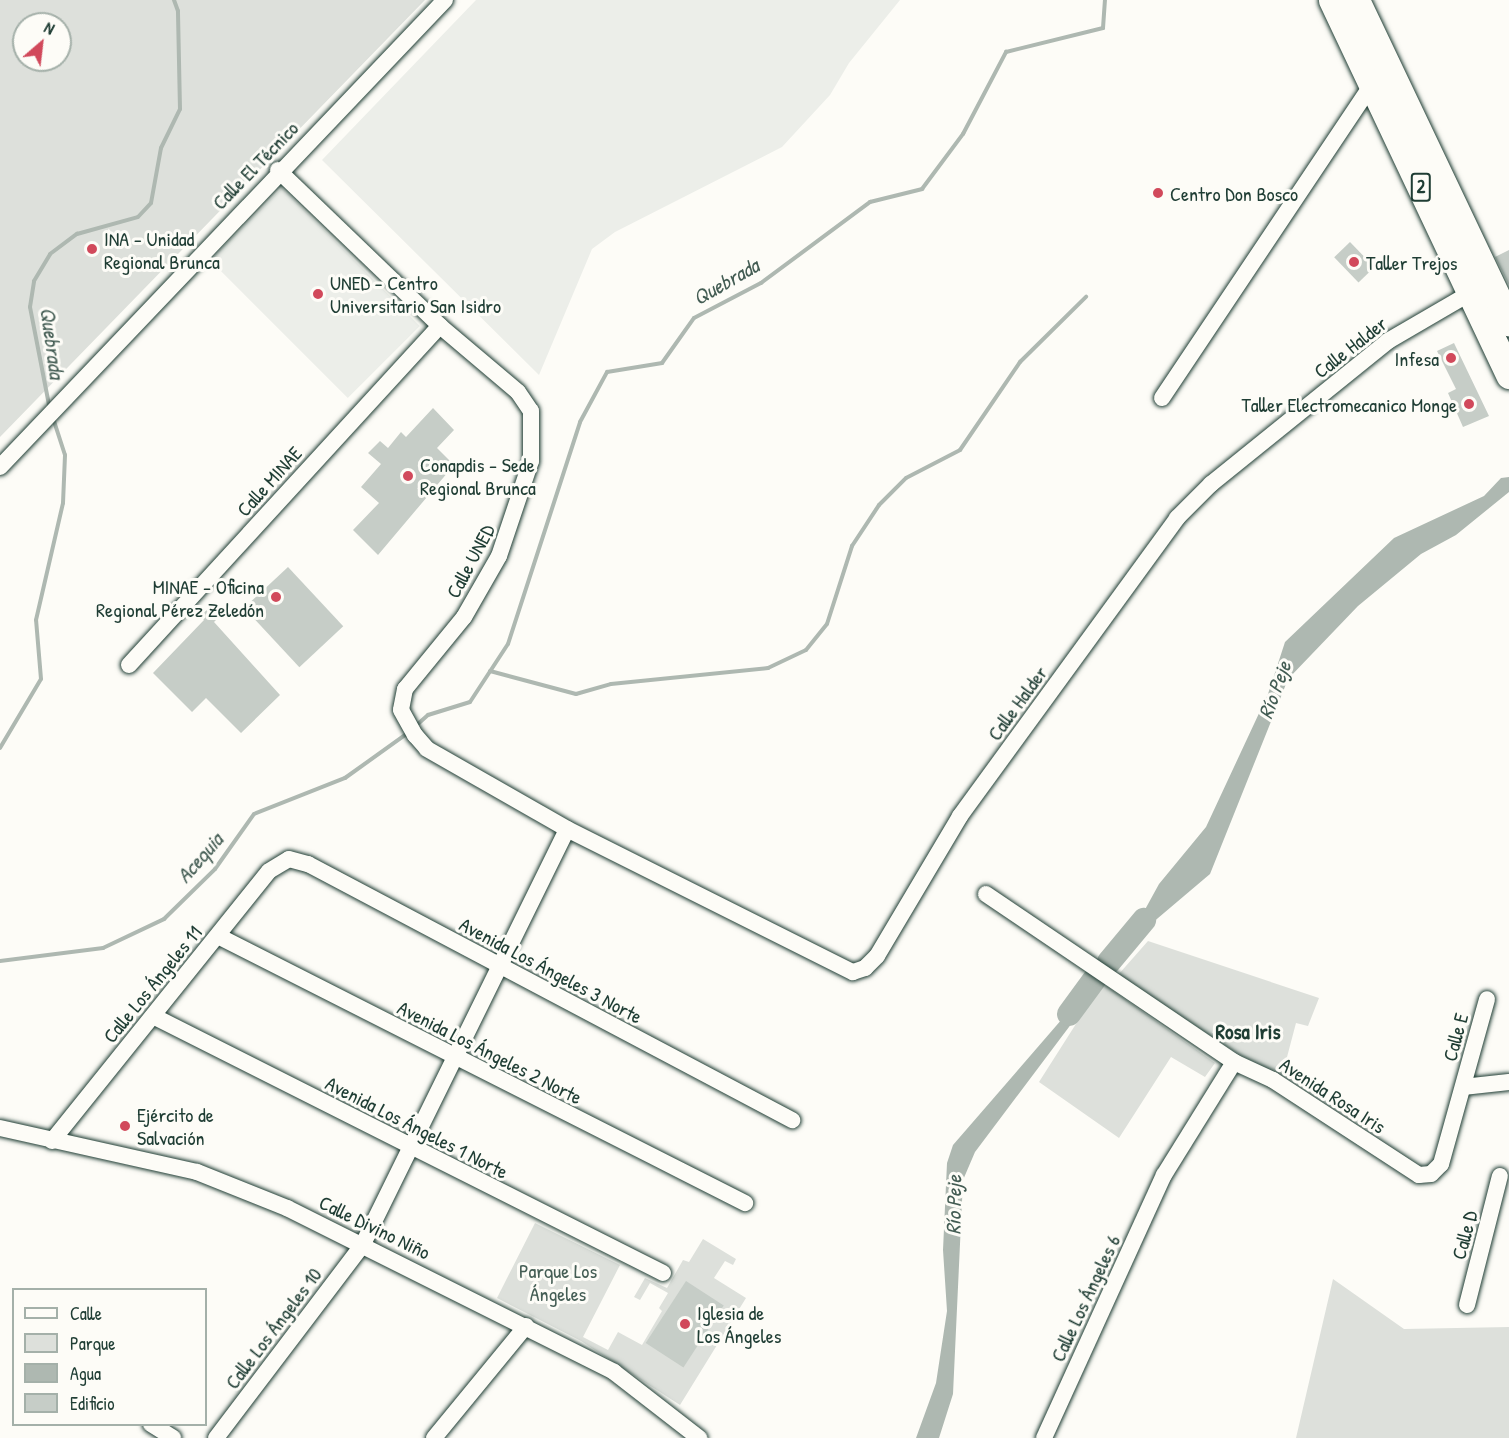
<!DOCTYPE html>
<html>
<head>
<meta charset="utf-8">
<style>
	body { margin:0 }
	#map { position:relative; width:1509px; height:1438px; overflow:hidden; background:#fdfcf7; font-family:"Patrick Hand",sans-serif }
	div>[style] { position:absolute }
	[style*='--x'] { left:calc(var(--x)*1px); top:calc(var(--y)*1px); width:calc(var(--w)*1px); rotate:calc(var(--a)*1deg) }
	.built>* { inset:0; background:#eceee9; transform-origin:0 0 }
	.green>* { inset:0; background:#dde0db }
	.water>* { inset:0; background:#aeb8b1 }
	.stream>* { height:4px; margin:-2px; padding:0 2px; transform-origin:2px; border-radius:2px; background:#aeb8b1 }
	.river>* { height:24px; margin:-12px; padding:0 12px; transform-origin:12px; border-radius:12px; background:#aeb8b1 }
	.building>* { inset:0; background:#c6cdc7; transform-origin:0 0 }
	.roads { filter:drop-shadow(0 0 2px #1f3d34) drop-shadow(0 0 2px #1f3d34) }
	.minor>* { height:16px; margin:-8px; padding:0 8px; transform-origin:8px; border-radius:8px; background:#fdfcf7 }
	.trunk>* { height:27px; margin:-13.5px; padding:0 13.5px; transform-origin:13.5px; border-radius:13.5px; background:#fdfcf7 }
	.dots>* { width:16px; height:16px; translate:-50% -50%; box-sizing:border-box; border:3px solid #fdfcf7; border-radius:50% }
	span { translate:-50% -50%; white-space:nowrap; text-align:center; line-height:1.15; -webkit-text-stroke:6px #fdfcf7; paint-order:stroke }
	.shield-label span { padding:2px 4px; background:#fdfcf7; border:2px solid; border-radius:4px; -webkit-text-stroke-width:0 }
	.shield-label { font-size:18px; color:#1f3d34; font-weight:700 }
	.street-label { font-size:20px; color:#1f3d34 }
	.poi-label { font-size:20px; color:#1f3d34 }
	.left { translate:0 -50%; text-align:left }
	.right { translate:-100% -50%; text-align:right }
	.park-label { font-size:20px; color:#455e55 }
	.water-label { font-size:21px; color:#435c53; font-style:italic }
	.neighbourhood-label { font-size:21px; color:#1f3d34; font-weight:700 }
	.legend { position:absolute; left:12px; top:1288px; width:195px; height:138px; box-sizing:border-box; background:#fdfcf7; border:2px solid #a4b0a9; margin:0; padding:8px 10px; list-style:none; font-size:18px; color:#1f3d34 }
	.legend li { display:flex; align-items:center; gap:12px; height:30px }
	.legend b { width:30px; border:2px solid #a4b0a9 }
	.north { position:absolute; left:12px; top:12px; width:60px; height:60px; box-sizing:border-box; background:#fdfcf7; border:2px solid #a4b0a9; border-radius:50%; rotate:28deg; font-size:16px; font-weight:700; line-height:24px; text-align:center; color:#1f3d34 }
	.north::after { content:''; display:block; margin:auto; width:21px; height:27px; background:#d1495b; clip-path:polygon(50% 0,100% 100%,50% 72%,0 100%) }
</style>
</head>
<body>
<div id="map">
	<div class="built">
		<i style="clip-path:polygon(476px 0,900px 0,849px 63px,830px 95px,782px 147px,615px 232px,592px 249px,539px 375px,322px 160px)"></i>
		<i style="left:282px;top:188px;width:195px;height:102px;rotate:45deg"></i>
	</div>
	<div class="green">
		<i style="clip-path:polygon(evenodd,0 0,425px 0,0 437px,0 0,24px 24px,60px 24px,60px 60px,24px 60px,24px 24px)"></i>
		<i style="clip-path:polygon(1148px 941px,1319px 998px,1308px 1026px,1296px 1023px,1282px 1076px,1240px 1055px,1118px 975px)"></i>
		<i style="clip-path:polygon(1102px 983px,1215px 1063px,1205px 1077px,1171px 1057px,1119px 1138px,1039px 1082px)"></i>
		<i style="clip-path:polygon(535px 1223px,620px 1265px,583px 1337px,608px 1350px,618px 1332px,642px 1345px,662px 1311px,659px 1308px,668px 1293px,650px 1283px,640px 1300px,634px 1297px,645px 1278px,667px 1288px,683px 1260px,689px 1262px,703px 1239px,736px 1259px,733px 1265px,725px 1261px,714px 1278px,746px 1298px,680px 1405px,581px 1341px,497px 1298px)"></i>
		<i style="clip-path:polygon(1333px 1279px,1404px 1329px,1509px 1327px,1509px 1438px,1296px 1438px)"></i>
	</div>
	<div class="water">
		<i style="clip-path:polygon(1509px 477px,1509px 492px,1456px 535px,1421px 554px,1358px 606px,1288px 679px,1210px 874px,1125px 946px,1159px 884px,1206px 827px,1268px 694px,1285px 642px,1394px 538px,1484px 496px,1501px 478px)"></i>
		<i style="clip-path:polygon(1088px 989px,1078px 1015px,975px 1152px,963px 1180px,953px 1394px,939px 1438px,916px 1438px,936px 1383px,947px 1311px,943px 1250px,947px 1163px,953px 1145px)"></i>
	</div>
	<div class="stream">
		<i style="--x:50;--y:410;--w:105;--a:-101"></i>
		<i style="--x:30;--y:307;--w:26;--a:-81"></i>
		<i style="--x:34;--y:281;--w:31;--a:-59"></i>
		<i style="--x:50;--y:254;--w:34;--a:-37"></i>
		<i style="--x:77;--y:234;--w:63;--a:-15.6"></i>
		<i style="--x:138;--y:217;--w:19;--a:-47"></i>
		<i style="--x:151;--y:203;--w:56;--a:-79.7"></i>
		<i style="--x:161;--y:148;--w:43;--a:-64"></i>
		<i style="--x:180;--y:109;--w:98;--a:-91.2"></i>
		<i style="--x:178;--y:11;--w:12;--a:-110"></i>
		<i style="--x:490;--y:671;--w:89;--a:15"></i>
		<i style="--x:576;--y:694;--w:36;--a:-16"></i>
		<i style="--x:611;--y:684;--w:158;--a:-5.8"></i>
		<i style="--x:768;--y:668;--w:42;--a:-25.3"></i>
		<i style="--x:806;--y:650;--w:33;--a:-51"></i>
		<i style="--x:827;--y:624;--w:82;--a:-72.2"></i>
		<i style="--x:852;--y:546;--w:49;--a:-56.6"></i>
		<i style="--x:879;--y:505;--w:38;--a:-45"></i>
		<i style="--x:906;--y:478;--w:61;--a:-27.4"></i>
		<i style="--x:960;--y:450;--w:107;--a:-55.7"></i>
		<i style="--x:1020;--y:362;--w:93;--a:-44.6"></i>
		<i style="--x:419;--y:723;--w:12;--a:-42"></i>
		<i style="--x:428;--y:715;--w:44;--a:-17.2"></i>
		<i style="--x:470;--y:702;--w:69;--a:-56.8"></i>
		<i style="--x:508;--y:644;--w:233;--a:-72"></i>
		<i style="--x:580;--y:422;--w:57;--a:-61.6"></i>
		<i style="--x:607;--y:372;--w:56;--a:-9.3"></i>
		<i style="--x:662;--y:363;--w:55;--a:-54.6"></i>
		<i style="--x:694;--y:318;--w:76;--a:-27.6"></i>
		<i style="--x:761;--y:283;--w:136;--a:-36.6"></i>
		<i style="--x:870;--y:202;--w:54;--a:-14"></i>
		<i style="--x:922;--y:189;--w:69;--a:-53.3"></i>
		<i style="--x:963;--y:134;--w:93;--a:-62.3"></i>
		<i style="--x:1006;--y:52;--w:100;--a:-13.9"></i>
		<i style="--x:1103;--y:28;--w:28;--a:-86"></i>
		<i style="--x:0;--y:748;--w:80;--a:-59.3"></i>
		<i style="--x:41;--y:679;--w:59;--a:-94.8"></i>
		<i style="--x:36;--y:620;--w:120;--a:-77"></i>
		<i style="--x:63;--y:503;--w:48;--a:-87.6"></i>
		<i style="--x:65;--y:455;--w:38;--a:-108"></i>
		<i style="--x:0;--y:961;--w:104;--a:-7.2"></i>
		<i style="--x:103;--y:948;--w:68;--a:-25.4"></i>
		<i style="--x:164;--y:919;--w:71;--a:-44.4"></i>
		<i style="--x:215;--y:869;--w:67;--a:-54.7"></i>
		<i style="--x:254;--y:814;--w:98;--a:-21.6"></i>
		<i style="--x:345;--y:778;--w:74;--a:-35.6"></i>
	</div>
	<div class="river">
		<i style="--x:1109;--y:962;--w:55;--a:-50.2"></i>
		<i style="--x:1069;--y:1014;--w:42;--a:-53.7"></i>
	</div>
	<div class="building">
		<i style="left:1350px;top:242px;width:35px;height:22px;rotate:46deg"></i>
		<i style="clip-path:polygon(1509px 250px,1509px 285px,1495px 257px)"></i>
		<i style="clip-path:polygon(1454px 343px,1489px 416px,1463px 427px,1448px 393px,1456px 389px,1437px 351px)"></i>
		<i style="clip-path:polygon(433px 408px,454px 430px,437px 448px,454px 465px,378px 555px,353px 530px,379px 503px,361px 487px,381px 464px,368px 453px,380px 441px,388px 448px,401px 432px,406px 437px)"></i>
		<i style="left:288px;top:567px;width:81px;height:60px;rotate:47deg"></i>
		<i style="clip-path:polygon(208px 609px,218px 618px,214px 622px,280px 695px,241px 733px,206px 698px,192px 712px,153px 673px,204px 620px,200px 616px)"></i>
		<i style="left:686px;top:1281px;width:45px;height:74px;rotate:33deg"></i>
	</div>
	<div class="roads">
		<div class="minor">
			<i style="--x:278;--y:170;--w:225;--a:43.9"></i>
			<i style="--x:440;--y:326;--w:102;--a:40.2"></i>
			<i style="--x:518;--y:392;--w:23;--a:56"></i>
			<i style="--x:531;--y:411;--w:50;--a:90"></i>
			<i style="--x:531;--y:461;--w:100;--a:108.6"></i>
			<i style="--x:499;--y:556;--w:70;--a:119.8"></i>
			<i style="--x:464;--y:617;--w:93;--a:129.3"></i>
			<i style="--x:405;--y:689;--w:21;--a:101"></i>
			<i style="--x:401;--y:710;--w:29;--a:61"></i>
			<i style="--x:415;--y:735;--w:18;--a:49"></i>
			<i style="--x:427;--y:749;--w:161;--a:29.7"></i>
			<i style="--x:567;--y:829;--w:320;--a:26.6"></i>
			<i style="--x:853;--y:972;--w:13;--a:-18"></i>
			<i style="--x:865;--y:968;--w:17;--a:-45"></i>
			<i style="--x:877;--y:956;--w:163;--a:-59.3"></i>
			<i style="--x:960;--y:816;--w:369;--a:-53.9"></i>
			<i style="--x:1177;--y:518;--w:48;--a:-45"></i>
			<i style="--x:1211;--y:484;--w:228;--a:-38.9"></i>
			<i style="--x:1388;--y:341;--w:105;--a:-30.2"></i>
			<i style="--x:1162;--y:398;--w:378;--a:-56.2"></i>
			<i style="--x:0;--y:467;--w:645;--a:-46.38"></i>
			<i style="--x:129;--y:665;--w:460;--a:-47.5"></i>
			<i style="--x:986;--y:894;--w:300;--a:34.1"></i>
			<i style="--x:1234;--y:1062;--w:43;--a:24.8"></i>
			<i style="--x:1273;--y:1080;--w:174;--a:33.1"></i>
			<i style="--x:1419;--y:1175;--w:12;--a:-5"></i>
			<i style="--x:1431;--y:1174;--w:14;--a:-45"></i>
			<i style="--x:1441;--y:1164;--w:171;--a:-74.4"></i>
			<i style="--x:218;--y:936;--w:591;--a:26.87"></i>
			<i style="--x:153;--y:1016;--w:571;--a:26.74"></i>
			<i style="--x:1463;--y:1087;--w:46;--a:-6.2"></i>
			<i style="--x:0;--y:1128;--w:202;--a:12.6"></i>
			<i style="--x:197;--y:1172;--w:97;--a:21.8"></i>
			<i style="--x:287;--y:1208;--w:366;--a:26.6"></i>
			<i style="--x:614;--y:1372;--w:108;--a:37.8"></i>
			<i style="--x:52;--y:1141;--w:346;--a:-51.2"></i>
			<i style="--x:269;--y:871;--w:23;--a:-31"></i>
			<i style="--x:289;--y:859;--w:20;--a:15"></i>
			<i style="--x:308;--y:864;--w:548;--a:27.88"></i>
			<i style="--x:1467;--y:1305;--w:133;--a:-75.7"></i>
			<i style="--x:151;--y:1424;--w:26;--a:32"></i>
			<i style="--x:216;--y:1438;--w:243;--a:-52.8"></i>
			<i style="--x:363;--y:1244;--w:462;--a:-63.8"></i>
			<i style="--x:434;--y:1438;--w:145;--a:-50.6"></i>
			<i style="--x:1044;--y:1438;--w:289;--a:-65.5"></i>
			<i style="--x:1164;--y:1175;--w:133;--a:-58.2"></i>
		</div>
		<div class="trunk">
			<i style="--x:1332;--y:0;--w:415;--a:64.7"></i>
			<i style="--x:1356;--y:0;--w:357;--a:64.6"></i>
		</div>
	</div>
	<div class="dots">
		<i style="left:1158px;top:193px;background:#d1495b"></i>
		<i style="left:92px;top:249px;background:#d1495b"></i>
		<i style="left:1354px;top:262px;background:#d1495b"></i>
		<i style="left:318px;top:294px;background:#d1495b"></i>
		<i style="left:1451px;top:358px;background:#d1495b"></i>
		<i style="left:1469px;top:404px;background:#d1495b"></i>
		<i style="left:408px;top:476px;background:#d1495b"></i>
		<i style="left:276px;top:597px;background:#d1495b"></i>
		<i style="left:125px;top:1126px;background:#d1495b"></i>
		<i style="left:685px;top:1324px;background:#d1495b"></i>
	</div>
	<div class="shield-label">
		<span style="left:1421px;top:187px">2</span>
	</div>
	<div class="street-label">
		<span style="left:255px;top:165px;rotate:-46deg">Calle El Técnico</span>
		<span style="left:1350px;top:347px;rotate:-38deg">Calle Halder</span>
		<span style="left:269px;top:481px;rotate:-48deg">Calle MINAE</span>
		<span style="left:470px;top:561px;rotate:-62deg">Calle UNED</span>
		<span style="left:1017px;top:703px;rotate:-54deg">Calle Halder</span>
		<span style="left:551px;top:970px;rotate:28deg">Avenida Los Ángeles 3 Norte</span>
		<span style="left:152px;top:984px;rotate:-51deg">Calle Los Ángeles 11</span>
		<span style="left:1455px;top:1037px;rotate:-75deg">Calle E</span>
		<span style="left:490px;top:1052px;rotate:27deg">Avenida Los Ángeles 2 Norte</span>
		<span style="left:1333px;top:1095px;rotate:33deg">Avenida Rosa Iris</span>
		<span style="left:417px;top:1127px;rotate:27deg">Avenida Los Ángeles 1 Norte</span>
		<span style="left:375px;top:1227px;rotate:26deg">Calle Divino Niño</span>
		<span style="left:1464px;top:1235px;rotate:-75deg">Calle D</span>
		<span style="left:1085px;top:1298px;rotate:-65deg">Calle Los Ángeles 6</span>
		<span style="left:273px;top:1328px;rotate:-53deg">Calle Los Ángeles 10</span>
	</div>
	<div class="poi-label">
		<span class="left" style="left:1170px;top:193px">Centro Don Bosco</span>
		<span class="left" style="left:104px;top:250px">INA - Unidad<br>Regional Brunca</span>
		<span class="left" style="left:1366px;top:262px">Taller Trejos</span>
		<span class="left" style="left:330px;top:294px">UNED - Centro<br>Universitario San Isidro</span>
		<span class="right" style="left:1439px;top:358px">Infesa</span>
		<span class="right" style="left:1457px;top:404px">Taller Electromecanico Monge</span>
		<span class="left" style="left:420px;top:476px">Conapdis - Sede<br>Regional Brunca</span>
		<span class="right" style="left:264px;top:598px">MINAE - Oficina<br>Regional Pérez Zeledón</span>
		<span class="left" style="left:137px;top:1126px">Ejército de<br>Salvación</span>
		<span class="left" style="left:697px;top:1324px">Iglesia de<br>Los Ángeles</span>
	</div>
	<div class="park-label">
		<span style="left:558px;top:1282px">Parque Los<br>Ángeles</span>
	</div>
	<div class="water-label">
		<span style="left:726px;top:282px;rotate:-30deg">Quebrada</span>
		<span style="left:52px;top:343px;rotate:82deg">Quebrada</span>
		<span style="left:1275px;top:690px;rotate:-70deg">Río Peje</span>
		<span style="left:200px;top:858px;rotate:-49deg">Acequia</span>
		<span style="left:954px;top:1205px;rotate:-89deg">Río Peje</span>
	</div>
	<div class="neighbourhood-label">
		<span style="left:1248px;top:1032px">Rosa Iris</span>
	</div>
	<ul class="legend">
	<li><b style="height:8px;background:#fdfcf7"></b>Calle</li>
	<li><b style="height:16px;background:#dde0db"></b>Parque</li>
	<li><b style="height:16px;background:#aeb8b1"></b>Agua</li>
	<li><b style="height:16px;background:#c6cdc7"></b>Edificio</li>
	</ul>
	<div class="north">N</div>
</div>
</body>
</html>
